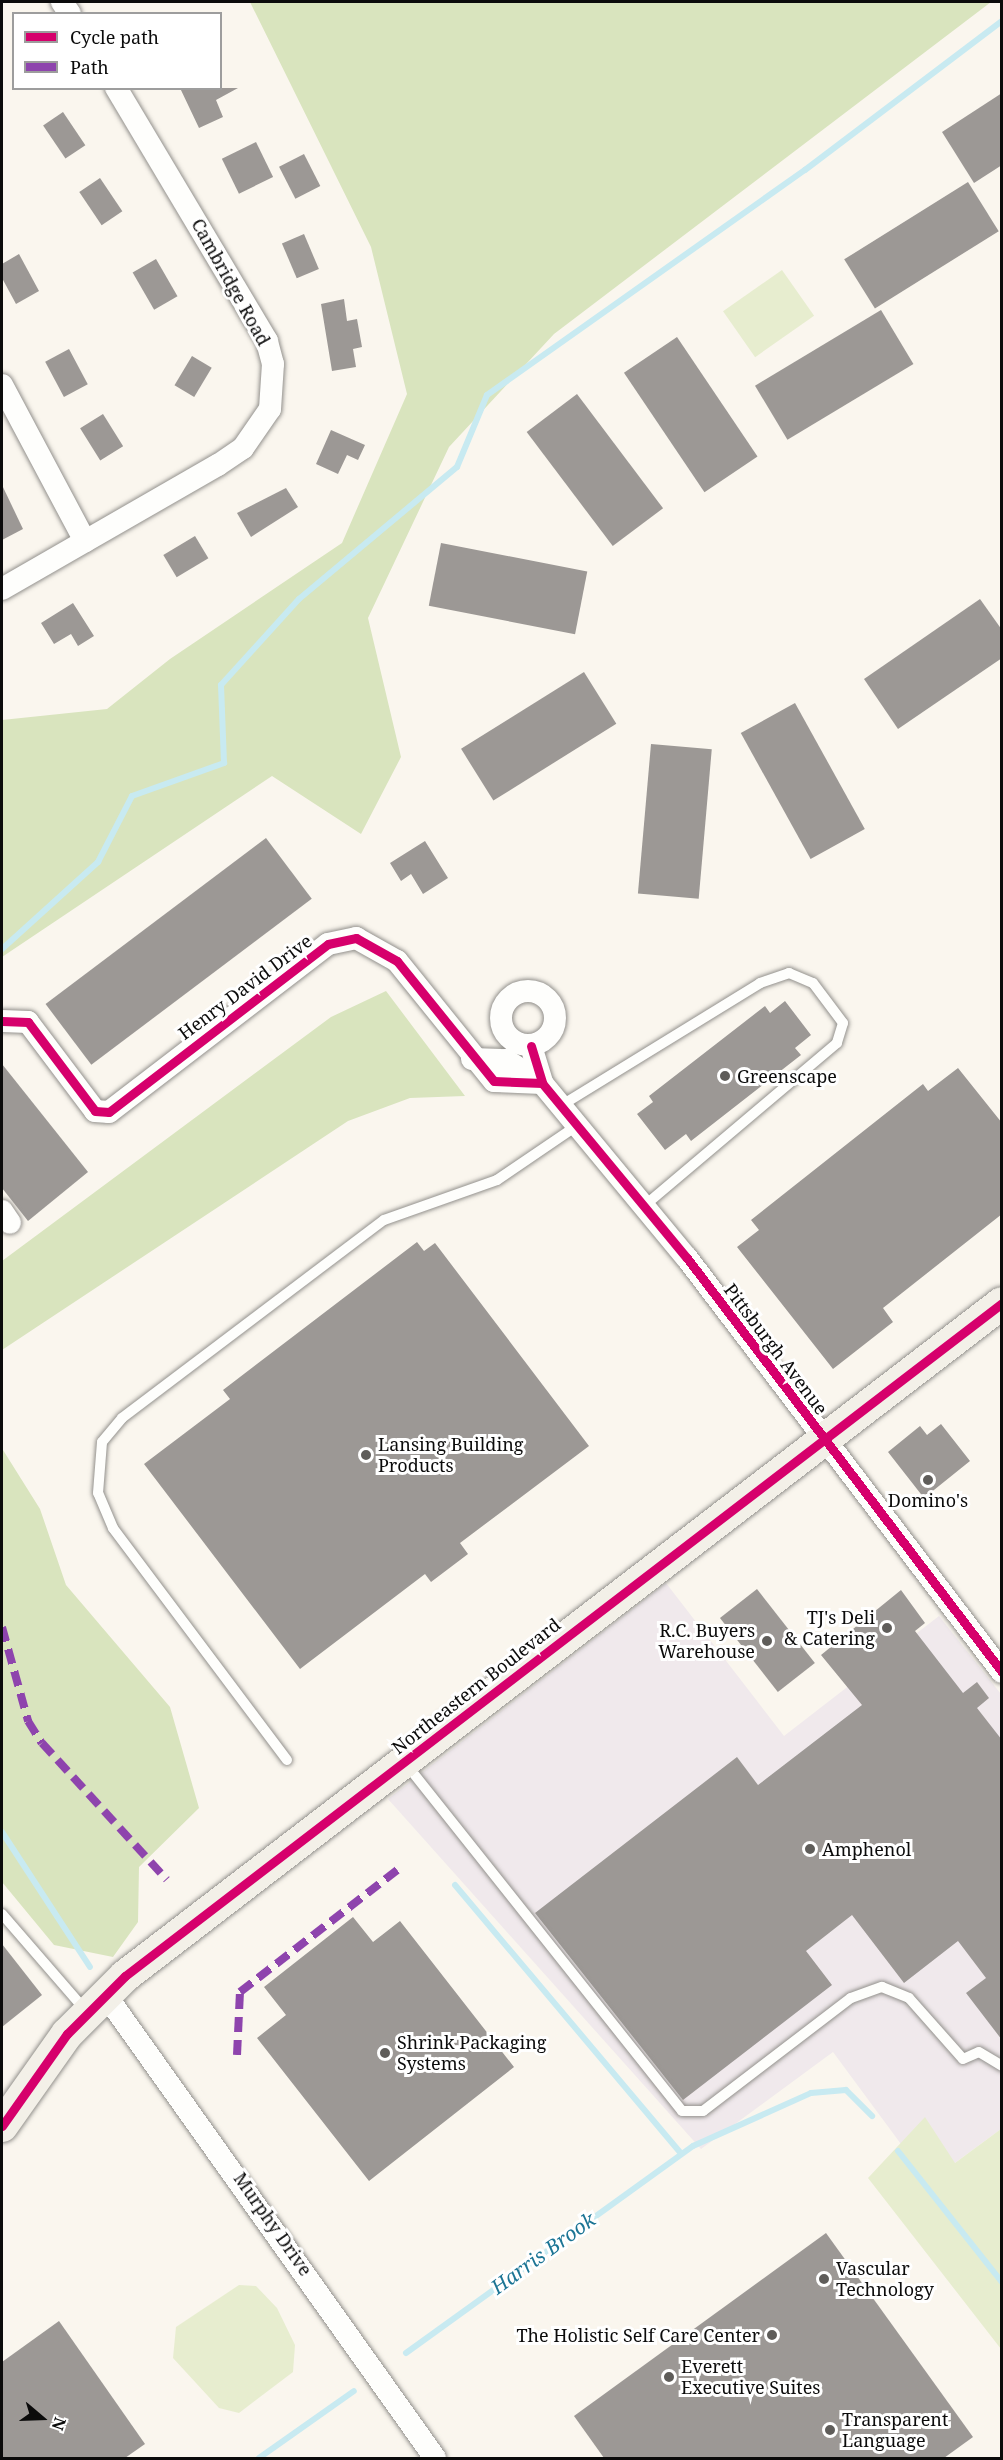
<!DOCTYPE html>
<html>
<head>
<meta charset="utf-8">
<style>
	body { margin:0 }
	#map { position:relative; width:1003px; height:2460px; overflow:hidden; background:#faf6ee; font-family:"Noto Serif",serif }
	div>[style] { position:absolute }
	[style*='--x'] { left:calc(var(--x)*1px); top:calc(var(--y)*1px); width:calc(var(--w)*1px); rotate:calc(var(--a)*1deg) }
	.industrial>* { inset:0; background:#f0e9ec }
	.green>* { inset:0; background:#e7edcf; transform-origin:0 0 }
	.forest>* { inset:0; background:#d9e4be }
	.stream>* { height:6px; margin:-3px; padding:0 3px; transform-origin:3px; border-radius:3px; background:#c8eaf1 }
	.building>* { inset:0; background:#9c9895; transform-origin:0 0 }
	.roads { filter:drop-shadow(0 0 2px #93918d) drop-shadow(0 0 2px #93918d) }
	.lane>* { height:10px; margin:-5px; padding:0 5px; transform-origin:5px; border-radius:5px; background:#fefefc }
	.street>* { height:22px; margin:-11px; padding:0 11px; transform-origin:11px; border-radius:11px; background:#fefefc }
	.street>.ring { margin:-11px; padding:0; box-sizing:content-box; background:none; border:22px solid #fefefc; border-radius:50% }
	.secondary>* { height:32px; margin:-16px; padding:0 16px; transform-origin:16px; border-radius:16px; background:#f3f0e8 }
	.quiet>* { height:8px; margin-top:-4px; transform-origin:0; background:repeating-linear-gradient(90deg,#8e44ad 0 15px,transparent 0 23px) }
	.cycleway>* { height:9px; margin:-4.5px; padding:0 4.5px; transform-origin:4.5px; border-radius:4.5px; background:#d6006c }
	.dots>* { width:16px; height:16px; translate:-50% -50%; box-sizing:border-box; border:3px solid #fff; border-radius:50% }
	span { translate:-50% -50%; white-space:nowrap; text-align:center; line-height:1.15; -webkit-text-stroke:6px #fff; paint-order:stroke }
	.street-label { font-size:18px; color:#0b0b0b }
	.poi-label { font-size:18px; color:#0b0b0b }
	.left { translate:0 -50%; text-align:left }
	.right { translate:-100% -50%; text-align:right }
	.water-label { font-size:20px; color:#1c7595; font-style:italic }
	.frame { position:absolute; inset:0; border:3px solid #0b0b0b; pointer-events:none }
	.legend { position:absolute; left:12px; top:12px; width:210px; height:78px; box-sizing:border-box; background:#fff; border:2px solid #9d9d9d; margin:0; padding:8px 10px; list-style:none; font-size:18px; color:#0b0b0b }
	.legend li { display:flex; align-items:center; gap:12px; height:30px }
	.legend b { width:30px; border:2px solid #9d9d9d }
	.north { position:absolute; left:12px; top:2388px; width:60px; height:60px; -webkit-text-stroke:4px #fff; paint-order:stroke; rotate:109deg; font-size:16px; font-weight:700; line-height:24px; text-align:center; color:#0b0b0b }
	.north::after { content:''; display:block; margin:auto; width:21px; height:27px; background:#0b0b0b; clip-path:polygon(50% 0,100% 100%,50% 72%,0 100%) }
</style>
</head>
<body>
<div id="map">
	<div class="industrial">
		<i style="clip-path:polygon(666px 1583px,784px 1736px,939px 1616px,1001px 1694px,1001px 2129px,929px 2182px,833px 2052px,701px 2149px,388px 1799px)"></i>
	</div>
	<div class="green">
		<i style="left:782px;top:270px;width:56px;height:72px;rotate:55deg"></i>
		<i style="clip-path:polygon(925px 2117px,955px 2163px,1001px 2129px,1001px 2349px,868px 2178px)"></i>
		<i style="clip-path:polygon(239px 2285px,256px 2286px,277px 2308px,295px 2345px,293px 2372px,239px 2413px,219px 2408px,173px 2358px,176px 2327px)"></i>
	</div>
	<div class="forest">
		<i style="clip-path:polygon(250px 2px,991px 2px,554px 334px,449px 447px,368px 618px,401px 757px,361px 834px,272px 776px,2px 957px,2px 720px,107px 709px,170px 659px,342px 543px,407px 394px,371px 247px)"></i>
		<i style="clip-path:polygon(386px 991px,465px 1096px,410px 1098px,348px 1121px,2px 1350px,2px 1261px,331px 1017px)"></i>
		<i style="clip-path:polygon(3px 1450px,40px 1509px,66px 1585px,170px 1707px,199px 1808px,139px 1867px,138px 1922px,113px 1957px,54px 1945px,2px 1882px)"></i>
	</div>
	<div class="stream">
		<i style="--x:2;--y:949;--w:130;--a:-42.2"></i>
		<i style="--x:98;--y:862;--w:74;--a:-62.7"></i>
		<i style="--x:132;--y:796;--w:98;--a:-19.7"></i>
		<i style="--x:224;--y:763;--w:78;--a:-92.2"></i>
		<i style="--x:221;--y:685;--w:116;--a:-47.8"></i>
		<i style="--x:299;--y:599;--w:206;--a:-39.9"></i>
		<i style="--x:457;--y:467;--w:78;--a:-67.4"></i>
		<i style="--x:487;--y:395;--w:390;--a:-35.3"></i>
		<i style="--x:805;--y:170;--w:247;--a:-37.1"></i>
		<i style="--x:2;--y:1832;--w:161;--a:56.9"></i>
		<i style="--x:455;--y:1885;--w:349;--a:49.9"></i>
		<i style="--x:898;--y:2151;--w:167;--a:51.6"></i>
		<i style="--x:406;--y:2353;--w:354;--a:-35.8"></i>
		<i style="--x:693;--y:2146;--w:129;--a:-24.2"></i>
		<i style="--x:811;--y:2093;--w:35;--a:-5"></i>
		<i style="--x:846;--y:2090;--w:37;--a:45"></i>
		<i style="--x:259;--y:2458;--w:116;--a:-35.2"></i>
	</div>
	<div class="building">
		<i style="clip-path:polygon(180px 88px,238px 88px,216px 100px,223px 117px,199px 128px)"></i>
		<i style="clip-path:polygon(1002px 93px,1002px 165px,974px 183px,942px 132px)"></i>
		<i style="left:63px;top:112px;width:40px;height:24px;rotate:56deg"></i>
		<i style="left:256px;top:142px;width:39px;height:38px;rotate:64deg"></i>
		<i style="left:304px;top:154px;width:36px;height:28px;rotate:63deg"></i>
		<i style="left:100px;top:178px;width:40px;height:25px;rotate:56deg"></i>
		<i style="left:968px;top:182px;width:58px;height:146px;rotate:58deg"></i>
		<i style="left:304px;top:234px;width:38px;height:24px;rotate:67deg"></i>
		<i style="clip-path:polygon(19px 254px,39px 291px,16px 304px,2px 278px,2px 264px)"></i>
		<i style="left:156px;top:259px;width:43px;height:27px;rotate:60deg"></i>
		<i style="clip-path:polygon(344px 299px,347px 321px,357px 319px,362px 347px,353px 349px,356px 367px,332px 371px,321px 304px)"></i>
		<i style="left:881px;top:310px;width:63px;height:147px;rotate:59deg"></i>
		<i style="left:677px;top:337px;width:144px;height:64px;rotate:56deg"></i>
		<i style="left:69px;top:349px;width:40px;height:27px;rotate:62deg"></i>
		<i style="left:192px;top:356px;width:23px;height:34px;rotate:31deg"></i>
		<i style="left:577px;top:394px;width:143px;height:63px;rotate:53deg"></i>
		<i style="left:103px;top:414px;width:38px;height:27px;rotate:58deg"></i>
		<i style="clip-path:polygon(331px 430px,365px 445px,358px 460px,347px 455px,338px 474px,316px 464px)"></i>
		<i style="clip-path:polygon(2px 485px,23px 529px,2px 540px)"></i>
		<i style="clip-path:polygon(286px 488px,298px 507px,251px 537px,237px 513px)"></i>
		<i style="left:195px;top:536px;width:26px;height:37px;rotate:59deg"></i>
		<i style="left:441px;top:543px;width:149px;height:64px;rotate:11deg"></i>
		<i style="clip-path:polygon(980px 599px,1002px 630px,1002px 658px,898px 729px,864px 679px)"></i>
		<i style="clip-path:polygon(73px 603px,94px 636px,78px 646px,71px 634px,54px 644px,41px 623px)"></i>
		<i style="left:584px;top:672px;width:61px;height:145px;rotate:58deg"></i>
		<i style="left:795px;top:703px;width:144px;height:62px;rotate:61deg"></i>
		<i style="left:651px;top:744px;width:61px;height:150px;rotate:5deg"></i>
		<i style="left:266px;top:838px;width:76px;height:276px;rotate:53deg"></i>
		<i style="clip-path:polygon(425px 841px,448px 878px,423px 894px,411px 874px,401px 881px,390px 863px)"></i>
		<i style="clip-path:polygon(785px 1001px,811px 1035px,795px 1048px,801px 1055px,691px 1141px,686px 1134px,665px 1150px,637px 1114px,653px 1102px,649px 1096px,765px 1006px,770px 1013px)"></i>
		<i style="clip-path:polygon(2px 1064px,88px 1172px,28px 1221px,2px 1188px)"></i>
		<i style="clip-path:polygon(958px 1068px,1002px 1123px,1002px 1214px,883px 1308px,893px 1322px,833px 1369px,737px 1247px,759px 1230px,751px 1220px,923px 1084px,928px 1091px)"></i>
		<i style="clip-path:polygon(417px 1242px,424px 1251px,435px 1243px,589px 1446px,460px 1543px,468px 1554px,431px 1582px,425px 1574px,300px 1669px,144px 1464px,230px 1399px,223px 1390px)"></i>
		<i style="clip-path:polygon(941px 1424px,970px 1461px,924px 1498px,888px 1452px,920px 1426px,927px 1435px)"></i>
		<i style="left:757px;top:1589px;width:94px;height:47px;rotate:52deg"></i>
		<i style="clip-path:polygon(901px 1590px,925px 1623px,915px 1631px,963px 1693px,977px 1682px,989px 1698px,977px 1708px,1002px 1740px,1002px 2040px,966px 1993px,986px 1978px,958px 1941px,904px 1983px,852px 1915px,806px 1951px,832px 1985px,683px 2100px,535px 1913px,737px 1757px,758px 1785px,862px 1705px,821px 1655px)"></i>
		<i style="clip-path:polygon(353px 1917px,373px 1942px,400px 1921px,514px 2067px,369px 2181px,257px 2038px,286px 2015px,264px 1987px)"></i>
		<i style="clip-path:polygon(2px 1944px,42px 1995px,2px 2027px)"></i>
		<i style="clip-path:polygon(826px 2233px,973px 2437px,944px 2458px,604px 2458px,574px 2416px)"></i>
		<i style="clip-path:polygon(59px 2321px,145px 2444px,125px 2458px,2px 2458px,2px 2362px)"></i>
	</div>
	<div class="roads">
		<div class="lane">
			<i style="--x:562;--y:1105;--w:233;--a:-31.6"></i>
			<i style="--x:760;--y:983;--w:31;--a:-19"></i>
			<i style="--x:789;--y:973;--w:26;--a:23"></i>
			<i style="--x:813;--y:983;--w:50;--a:53.1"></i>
			<i style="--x:843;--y:1023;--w:21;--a:107"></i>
			<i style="--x:837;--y:1043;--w:251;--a:139.8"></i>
			<i style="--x:287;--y:1760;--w:290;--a:-126.9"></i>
			<i style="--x:113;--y:1528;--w:38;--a:-113"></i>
			<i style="--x:98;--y:1493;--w:51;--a:-85.5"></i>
			<i style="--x:102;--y:1442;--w:31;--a:-50"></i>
			<i style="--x:122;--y:1418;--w:328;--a:-37.1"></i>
			<i style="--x:384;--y:1220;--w:120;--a:-19.5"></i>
			<i style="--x:497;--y:1180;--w:98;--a:-34.2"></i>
			<i style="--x:406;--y:1764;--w:443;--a:51.5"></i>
			<i style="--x:682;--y:2111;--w:21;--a:0"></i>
			<i style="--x:703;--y:2111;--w:186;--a:-37.4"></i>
			<i style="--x:851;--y:1998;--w:33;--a:-20"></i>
			<i style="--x:882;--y:1987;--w:29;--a:22"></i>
			<i style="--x:909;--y:1998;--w:81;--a:48.5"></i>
			<i style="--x:963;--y:2059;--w:17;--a:-24"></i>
			<i style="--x:979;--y:2052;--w:27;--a:31"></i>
			<i style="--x:2;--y:1914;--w:130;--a:49.1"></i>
		</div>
		<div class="street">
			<i style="--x:62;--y:2;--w:14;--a:56"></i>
			<i style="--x:2;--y:385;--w:177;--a:62"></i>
			<i style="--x:2;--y:589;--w:249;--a:-29.9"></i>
			<i style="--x:218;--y:465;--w:30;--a:-34"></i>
			<i style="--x:243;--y:448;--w:47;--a:-55.3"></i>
			<i style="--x:270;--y:409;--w:45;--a:-86.2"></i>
			<i style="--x:273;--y:364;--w:24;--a:-105"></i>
			<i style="--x:267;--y:341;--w:295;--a:-120.8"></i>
			<i class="ring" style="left:501px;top:991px;width:32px;height:32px"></i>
			<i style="--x:2;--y:1021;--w:26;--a:2"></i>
			<i style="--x:28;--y:1022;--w:111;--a:53"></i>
			<i style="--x:95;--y:1111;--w:14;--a:4"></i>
			<i style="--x:109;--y:1112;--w:276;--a:-37.5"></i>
			<i style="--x:328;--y:944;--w:29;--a:-12"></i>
			<i style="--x:356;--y:938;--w:47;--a:29.3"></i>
			<i style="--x:397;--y:961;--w:154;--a:51.1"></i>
			<i style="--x:494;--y:1081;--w:48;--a:2.4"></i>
			<i style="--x:531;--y:1046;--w:39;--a:73"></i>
			<i style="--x:542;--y:1083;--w:227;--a:50.4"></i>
			<i style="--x:687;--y:1258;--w:520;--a:52.73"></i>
			<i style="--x:472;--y:1059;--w:34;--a:2"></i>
			<i style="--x:506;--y:1060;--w:43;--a:32.6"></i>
			<i style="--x:2;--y:1211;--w:14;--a:56"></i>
			<i style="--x:105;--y:1994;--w:569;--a:54.58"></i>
		</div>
		<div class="secondary">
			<i style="--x:2;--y:2126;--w:113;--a:-54.8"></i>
			<i style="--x:67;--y:2034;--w:82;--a:-45"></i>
			<i style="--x:125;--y:1976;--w:1105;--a:-37.5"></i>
		</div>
	</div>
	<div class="quiet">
		<i style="--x:2;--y:1627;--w:98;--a:74.5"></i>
		<i style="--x:28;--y:1721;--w:26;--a:58"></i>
		<i style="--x:42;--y:1743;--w:185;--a:47.6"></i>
		<i style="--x:237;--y:2055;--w:63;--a:-87.3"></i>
		<i style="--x:240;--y:1992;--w:199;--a:-37.8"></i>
	</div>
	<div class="cycleway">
		<i style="--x:2;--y:1021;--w:26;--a:2"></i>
		<i style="--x:28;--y:1022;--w:111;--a:53"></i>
		<i style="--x:95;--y:1111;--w:14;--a:4"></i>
		<i style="--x:109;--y:1112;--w:276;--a:-37.5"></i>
		<i style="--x:328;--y:944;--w:29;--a:-12"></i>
		<i style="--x:356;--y:938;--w:47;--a:29.3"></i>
		<i style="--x:397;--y:961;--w:154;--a:51.1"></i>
		<i style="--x:494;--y:1081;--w:48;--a:2.4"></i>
		<i style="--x:531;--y:1046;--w:39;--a:73"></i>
		<i style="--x:542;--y:1083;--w:227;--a:50.4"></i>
		<i style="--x:687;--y:1258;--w:520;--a:52.73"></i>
		<i style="--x:2;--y:2126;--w:113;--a:-54.8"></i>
		<i style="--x:67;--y:2034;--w:82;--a:-45"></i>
		<i style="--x:125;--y:1976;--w:1105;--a:-37.5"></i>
	</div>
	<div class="dots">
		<i style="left:725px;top:1076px;background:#5f5d5a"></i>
		<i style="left:366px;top:1455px;background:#5f5d5a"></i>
		<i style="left:928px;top:1480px;background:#5f5d5a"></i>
		<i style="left:887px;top:1628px;background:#5f5d5a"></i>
		<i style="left:767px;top:1641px;background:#5f5d5a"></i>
		<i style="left:810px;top:1849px;background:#5f5d5a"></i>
		<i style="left:385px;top:2053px;background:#5f5d5a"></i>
		<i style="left:824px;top:2279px;background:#5f5d5a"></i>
		<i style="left:772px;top:2335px;background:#5f5d5a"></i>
		<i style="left:669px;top:2377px;background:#5f5d5a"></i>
		<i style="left:830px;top:2430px;background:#5f5d5a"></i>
	</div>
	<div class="street-label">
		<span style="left:231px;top:282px;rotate:61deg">Cambridge Road</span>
		<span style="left:245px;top:987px;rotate:-37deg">Henry David Drive</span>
		<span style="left:776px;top:1349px;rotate:53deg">Pittsburgh Avenue</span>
		<span style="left:476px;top:1686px;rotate:-38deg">Northeastern Boulevard</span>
		<span style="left:273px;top:2224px;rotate:55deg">Murphy Drive</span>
	</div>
	<div class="poi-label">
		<span class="left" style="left:737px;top:1076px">Greenscape</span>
		<span class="left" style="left:378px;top:1455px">Lansing Building<br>Products</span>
		<span style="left:928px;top:1500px">Domino's</span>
		<span class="right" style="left:875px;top:1628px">TJ's Deli<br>&amp; Catering</span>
		<span class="right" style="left:755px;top:1641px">R.C. Buyers<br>Warehouse</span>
		<span class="left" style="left:822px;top:1849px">Amphenol</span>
		<span class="left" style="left:397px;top:2053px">Shrink Packaging<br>Systems</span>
		<span class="left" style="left:836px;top:2279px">Vascular<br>Technology</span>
		<span class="right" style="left:760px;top:2335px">The Holistic Self Care Center</span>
		<span class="left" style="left:681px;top:2377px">Everett<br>Executive Suites</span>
		<span class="left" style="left:842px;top:2430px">Transparent<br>Language</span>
	</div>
	<div class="water-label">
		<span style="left:543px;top:2253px;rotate:-36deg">Harris Brook</span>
	</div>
	<div class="frame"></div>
	<ul class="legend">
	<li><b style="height:8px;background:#d6006c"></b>Cycle path</li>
	<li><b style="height:8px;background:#8e44ad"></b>Path</li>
	</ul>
	<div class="north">N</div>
</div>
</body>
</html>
